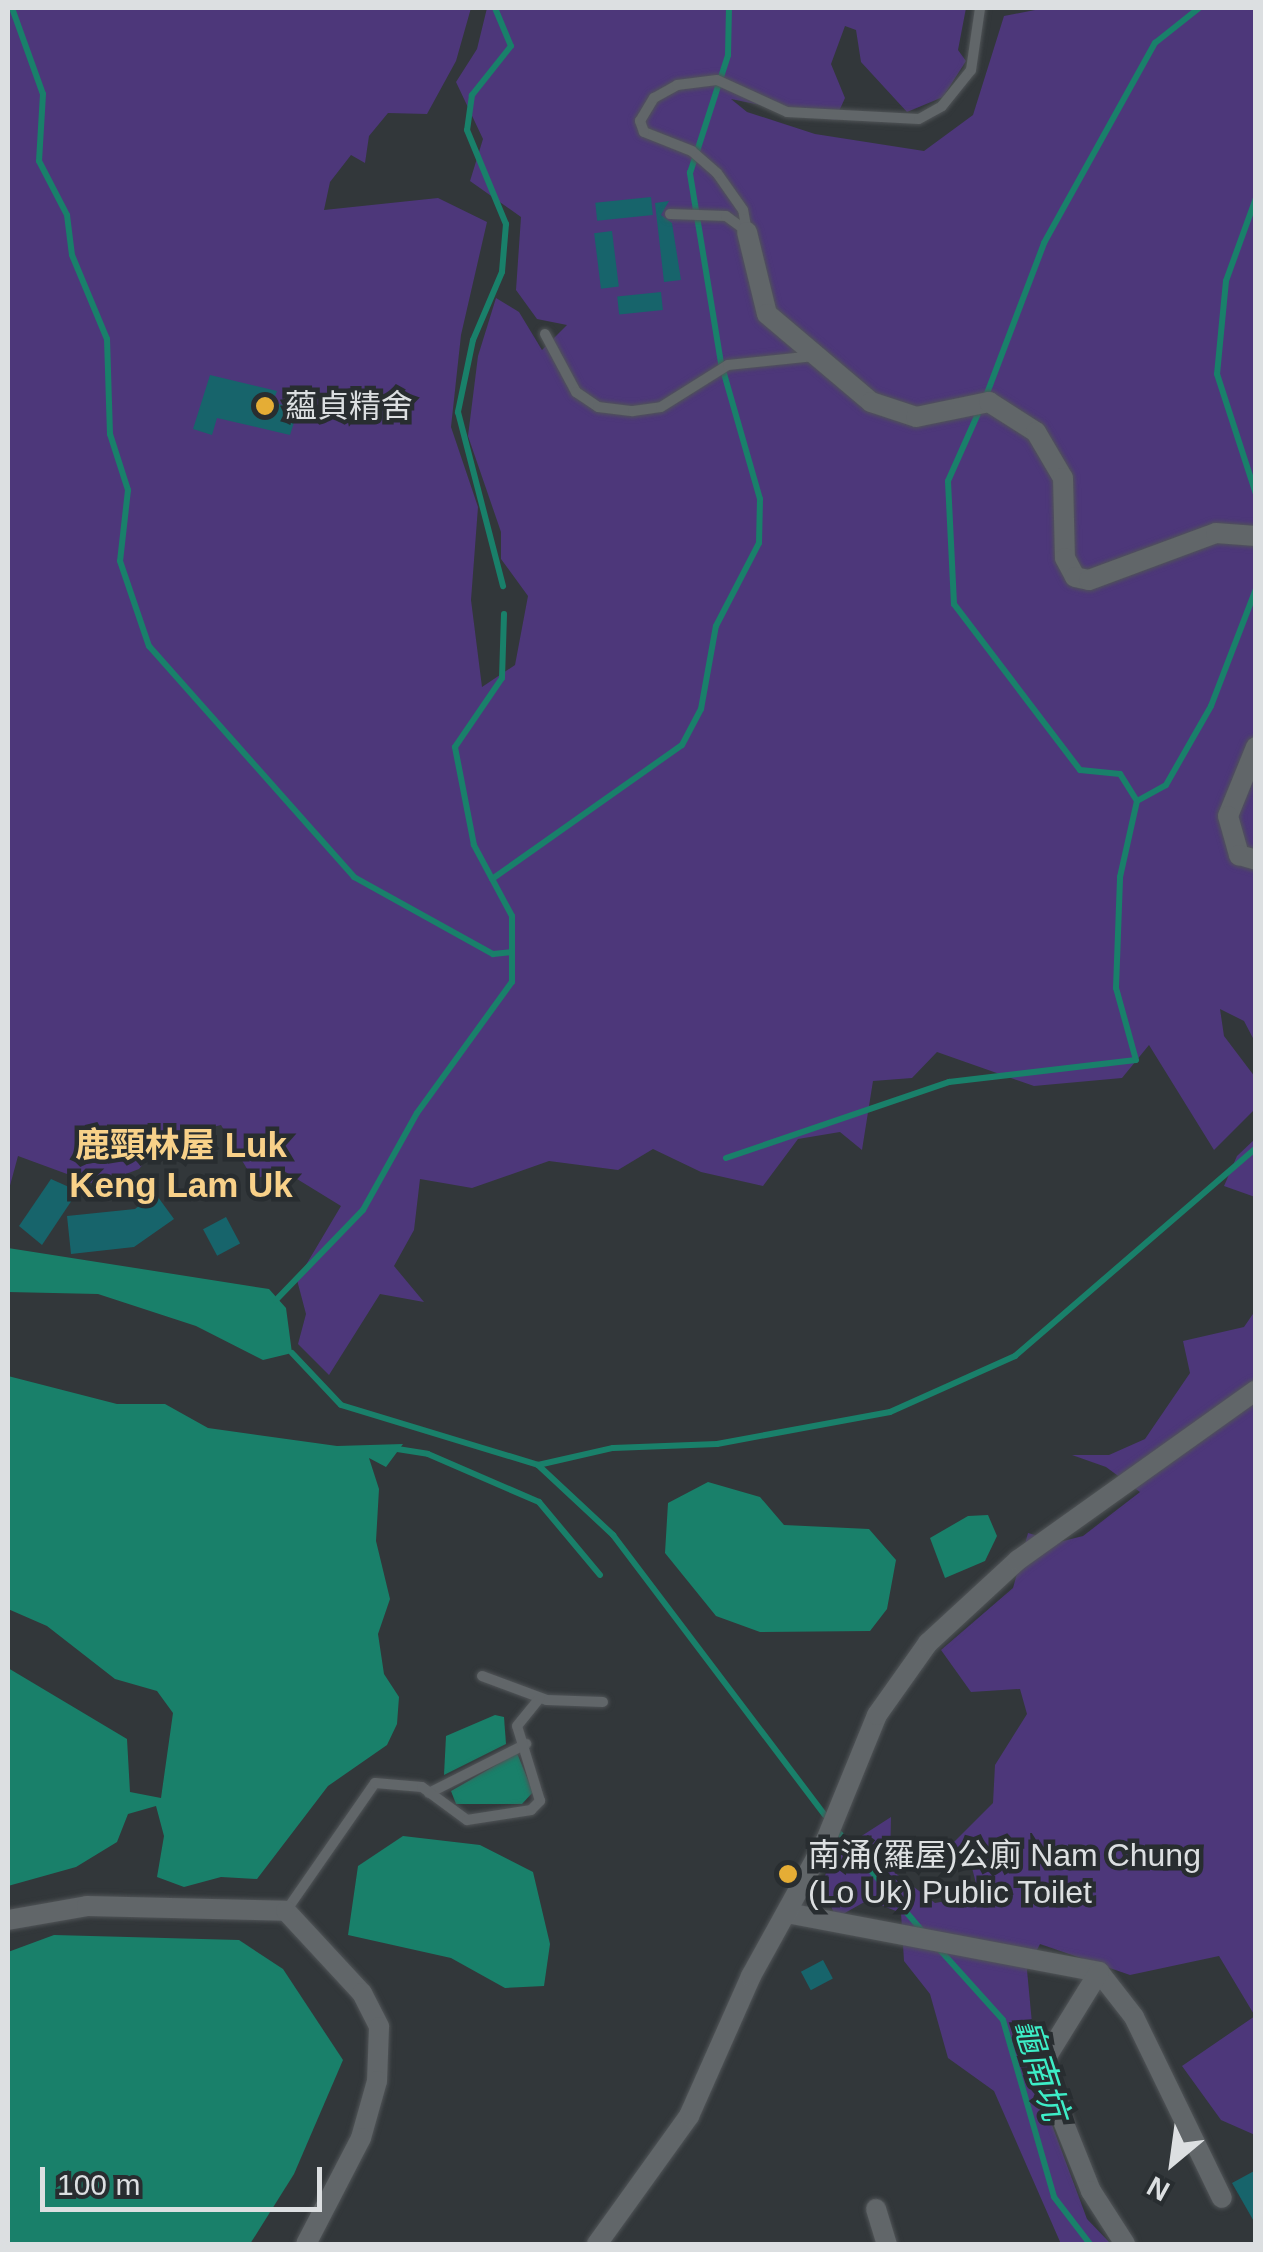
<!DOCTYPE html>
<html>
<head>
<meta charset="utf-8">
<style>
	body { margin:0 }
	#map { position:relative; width:1263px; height:2252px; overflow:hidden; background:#32373a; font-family:Helvetica,"Noto Sans SC",sans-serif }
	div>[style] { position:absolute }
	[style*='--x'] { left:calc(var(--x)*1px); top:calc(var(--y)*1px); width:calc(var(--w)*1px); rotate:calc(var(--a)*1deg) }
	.green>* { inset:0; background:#4d377a }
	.water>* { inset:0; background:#19806a }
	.stream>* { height:6px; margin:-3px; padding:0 3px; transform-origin:3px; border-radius:3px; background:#19806a }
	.building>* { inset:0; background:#17646b; transform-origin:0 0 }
	.roads { filter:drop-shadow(0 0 2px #505457) drop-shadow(0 0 2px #505457) }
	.service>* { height:10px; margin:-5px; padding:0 5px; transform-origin:5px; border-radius:5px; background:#616669 }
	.minor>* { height:20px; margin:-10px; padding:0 10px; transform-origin:10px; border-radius:10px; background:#616669 }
	.dots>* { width:28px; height:28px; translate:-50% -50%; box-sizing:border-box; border:5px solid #282d30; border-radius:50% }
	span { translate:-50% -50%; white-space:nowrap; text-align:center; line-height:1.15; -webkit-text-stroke:9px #282d30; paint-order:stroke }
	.poi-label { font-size:32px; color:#dcdfe1 }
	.left { translate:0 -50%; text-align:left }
	.neighbourhood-label { font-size:35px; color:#f8d189; font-weight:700 }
	.water-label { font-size:35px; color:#3deec7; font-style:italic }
	.frame { position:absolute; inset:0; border:10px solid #dcdfe1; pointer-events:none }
	.north { position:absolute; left:1123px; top:2112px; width:100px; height:100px; -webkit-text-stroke:8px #282d30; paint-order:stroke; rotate:209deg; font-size:28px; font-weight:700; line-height:40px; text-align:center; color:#dcdfe1 }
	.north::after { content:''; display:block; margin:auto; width:35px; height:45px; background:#dcdfe1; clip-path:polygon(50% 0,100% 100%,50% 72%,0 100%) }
	.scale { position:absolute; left:40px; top:2167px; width:282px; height:45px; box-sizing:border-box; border:5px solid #dcdfe1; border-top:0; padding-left:12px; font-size:30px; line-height:35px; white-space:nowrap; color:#dcdfe1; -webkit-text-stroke:8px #282d30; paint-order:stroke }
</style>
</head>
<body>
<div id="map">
	<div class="green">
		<i style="clip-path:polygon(8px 8px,471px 8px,456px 61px,427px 114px,388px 113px,369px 136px,365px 163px,351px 155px,330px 182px,324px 210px,438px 198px,487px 222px,461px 335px,451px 427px,478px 507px,471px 600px,482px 687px,515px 665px,528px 596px,501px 559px,501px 532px,468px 436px,478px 356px,496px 298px,519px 312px,542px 350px,567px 325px,537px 319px,516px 290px,521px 217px,470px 181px,483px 139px,456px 82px,477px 49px,487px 8px,966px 8px,958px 50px,966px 61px,943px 97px,907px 112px,861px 62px,856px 30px,845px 26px,831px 64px,845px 98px,835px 120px,731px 99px,747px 112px,815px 134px,924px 151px,973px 115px,1004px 16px,1045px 8px,1255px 8px,1255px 1042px,1244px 1021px,1220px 1009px,1224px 1036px,1255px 1077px,1256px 1108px,1214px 1150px,1149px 1045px,1122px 1078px,1034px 1086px,937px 1052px,912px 1078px,873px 1081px,862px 1150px,840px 1132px,798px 1139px,763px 1186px,701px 1172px,653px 1149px,618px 1170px,549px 1161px,472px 1188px,420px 1179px,414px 1230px,394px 1266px,424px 1302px,380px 1294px,329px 1375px,298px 1344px,306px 1314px,297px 1280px,341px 1206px,284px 1171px,253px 1179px,221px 1125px,164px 1139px,139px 1169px,97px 1185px,18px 1156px,8px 1193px)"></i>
		<i style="clip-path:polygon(1255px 1139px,1255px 1197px,1224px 1186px,1237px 1156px)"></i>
		<i style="clip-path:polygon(1255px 1311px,1255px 2135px,1221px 2120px,1182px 2066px,1255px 2016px,1219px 1956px,1130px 1975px,1040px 1944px,1027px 1970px,1038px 2087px,1087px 2219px,1111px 2244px,1061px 2244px,994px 2091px,948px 2058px,930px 1994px,904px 1961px,901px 1913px,868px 1900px,836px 1918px,822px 1885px,832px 1855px,891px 1817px,890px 1869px,935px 1903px,979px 1895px,971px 1864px,926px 1870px,993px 1803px,995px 1765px,1027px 1714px,1020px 1689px,971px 1692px,941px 1650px,1013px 1588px,1028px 1533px,1059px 1542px,1083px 1536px,1140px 1492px,1106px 1467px,1072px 1455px,1109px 1455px,1145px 1439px,1190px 1373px,1183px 1341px,1244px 1327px)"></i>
	</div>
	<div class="water">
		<i style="clip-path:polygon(8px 1248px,269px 1289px,286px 1308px,292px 1353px,263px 1360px,196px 1326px,98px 1294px,8px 1292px)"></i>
		<i style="clip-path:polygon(8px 1376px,117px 1404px,165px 1404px,208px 1428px,337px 1446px,403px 1444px,386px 1467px,369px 1458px,379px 1489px,376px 1541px,390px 1599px,378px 1634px,384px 1674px,399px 1697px,397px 1724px,387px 1745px,328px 1786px,257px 1879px,221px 1877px,184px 1887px,157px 1877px,164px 1836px,156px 1806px,128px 1814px,117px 1842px,76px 1867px,8px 1886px,8px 1668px,127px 1739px,130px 1792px,161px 1798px,173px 1713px,157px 1691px,115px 1679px,47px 1626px,8px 1609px)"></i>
		<i style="clip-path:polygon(708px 1482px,760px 1497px,784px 1525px,869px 1529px,896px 1560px,887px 1609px,870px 1631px,760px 1632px,716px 1616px,665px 1553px,668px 1503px)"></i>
		<i style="clip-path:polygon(988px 1515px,997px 1536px,985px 1561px,945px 1578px,930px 1538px,968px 1516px)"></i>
		<i style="clip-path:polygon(495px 1715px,504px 1717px,506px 1744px,444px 1775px,446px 1736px)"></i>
		<i style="clip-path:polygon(517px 1753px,533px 1792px,522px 1804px,456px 1804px,451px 1791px)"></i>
		<i style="clip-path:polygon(403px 1836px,480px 1845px,533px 1872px,550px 1944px,544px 1986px,505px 1988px,451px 1958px,348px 1935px,358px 1866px)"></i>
		<i style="clip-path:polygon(54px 1935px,239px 1940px,283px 1969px,343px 2060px,294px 2174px,250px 2244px,8px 2244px,8px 1952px)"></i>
	</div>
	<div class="stream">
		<i style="--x:12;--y:8;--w:91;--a:70.2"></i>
		<i style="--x:43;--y:94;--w:67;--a:93.4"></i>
		<i style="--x:39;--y:161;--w:61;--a:62.6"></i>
		<i style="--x:67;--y:215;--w:40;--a:82.9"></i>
		<i style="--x:72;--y:255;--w:91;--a:67.4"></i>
		<i style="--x:107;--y:339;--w:95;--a:88.2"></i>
		<i style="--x:110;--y:434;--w:59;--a:72.2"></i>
		<i style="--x:128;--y:490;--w:71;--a:96.4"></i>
		<i style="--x:120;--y:561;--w:90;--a:71.2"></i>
		<i style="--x:149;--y:646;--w:309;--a:48.4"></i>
		<i style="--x:354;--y:877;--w:159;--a:29"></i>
		<i style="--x:493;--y:954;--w:19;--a:-6"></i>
		<i style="--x:495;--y:8;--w:41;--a:67.2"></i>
		<i style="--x:511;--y:46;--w:63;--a:128.5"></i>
		<i style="--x:472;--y:95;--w:35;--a:98"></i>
		<i style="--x:467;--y:130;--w:102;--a:67.5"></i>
		<i style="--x:506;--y:224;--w:48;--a:94.8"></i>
		<i style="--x:502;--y:272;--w:74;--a:113.1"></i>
		<i style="--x:473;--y:340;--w:74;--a:101.8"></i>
		<i style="--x:458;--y:412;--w:180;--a:75.5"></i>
		<i style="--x:1256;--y:198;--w:88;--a:109.9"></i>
		<i style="--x:1226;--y:281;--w:93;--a:95.5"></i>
		<i style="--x:1217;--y:374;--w:126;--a:72"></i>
		<i style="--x:986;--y:396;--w:164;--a:-69.2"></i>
		<i style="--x:1044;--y:243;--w:229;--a:-61"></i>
		<i style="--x:1155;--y:43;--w:56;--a:-38.5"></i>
		<i style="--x:1137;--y:801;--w:33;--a:-29"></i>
		<i style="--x:1166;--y:785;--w:91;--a:-60.3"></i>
		<i style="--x:1211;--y:706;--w:125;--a:-69"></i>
		<i style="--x:492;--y:879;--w:232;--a:-35.2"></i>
		<i style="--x:682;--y:745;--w:41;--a:-62.2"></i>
		<i style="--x:701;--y:709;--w:84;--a:-79.8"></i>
		<i style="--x:716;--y:626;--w:93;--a:-62.6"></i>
		<i style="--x:759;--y:543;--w:44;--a:-88.7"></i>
		<i style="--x:760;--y:499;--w:141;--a:-106"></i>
		<i style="--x:721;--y:363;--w:193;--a:-99.3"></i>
		<i style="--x:690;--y:173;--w:124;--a:-72.1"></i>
		<i style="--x:728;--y:55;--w:47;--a:-88.8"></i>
		<i style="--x:726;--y:1158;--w:236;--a:-18.8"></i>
		<i style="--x:949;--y:1082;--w:188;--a:-6.7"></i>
		<i style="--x:1136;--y:1060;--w:75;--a:-105.5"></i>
		<i style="--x:1116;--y:988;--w:111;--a:-87.9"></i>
		<i style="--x:1120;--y:877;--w:78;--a:-77.4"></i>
		<i style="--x:1137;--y:801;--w:32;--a:-122"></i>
		<i style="--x:1120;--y:774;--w:40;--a:-174.3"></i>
		<i style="--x:1080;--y:770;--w:208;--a:-127.2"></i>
		<i style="--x:954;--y:604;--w:123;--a:-92.8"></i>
		<i style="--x:948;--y:481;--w:81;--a:-66"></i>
		<i style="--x:276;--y:1300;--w:125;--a:-46"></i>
		<i style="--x:363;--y:1210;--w:111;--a:-60.9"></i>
		<i style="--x:417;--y:1113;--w:162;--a:-54.1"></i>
		<i style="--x:512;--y:982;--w:66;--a:-90"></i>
		<i style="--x:512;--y:916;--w:81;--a:-118.2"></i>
		<i style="--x:474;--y:845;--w:100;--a:-101"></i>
		<i style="--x:455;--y:747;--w:83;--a:-55.7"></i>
		<i style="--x:502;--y:678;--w:64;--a:-88.2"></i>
		<i style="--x:292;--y:1353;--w:71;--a:46.7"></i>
		<i style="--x:341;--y:1405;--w:206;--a:16.9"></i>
		<i style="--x:538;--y:1465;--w:77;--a:-12.8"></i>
		<i style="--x:613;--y:1448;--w:104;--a:-2.2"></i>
		<i style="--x:717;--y:1444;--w:176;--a:-10.5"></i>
		<i style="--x:890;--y:1412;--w:137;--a:-24.1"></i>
		<i style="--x:1015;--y:1356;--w:318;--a:-40.8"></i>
		<i style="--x:391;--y:1448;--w:37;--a:9"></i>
		<i style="--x:428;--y:1454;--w:121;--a:23.4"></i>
		<i style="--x:539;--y:1502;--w:95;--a:50.1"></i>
		<i style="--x:538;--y:1465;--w:103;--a:43"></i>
		<i style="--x:613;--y:1535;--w:351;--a:52.9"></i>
		<i style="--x:840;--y:1834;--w:130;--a:49.7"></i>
		<i style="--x:940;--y:1950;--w:94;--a:48"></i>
		<i style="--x:1003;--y:2020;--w:184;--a:73.9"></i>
		<i style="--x:1054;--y:2197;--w:59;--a:52.5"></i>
	</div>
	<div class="building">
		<i style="left:651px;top:197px;width:18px;height:56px;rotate:84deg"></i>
		<i style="clip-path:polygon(669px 201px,661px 215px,672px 223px,681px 280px,664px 282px,655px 203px)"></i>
		<i style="left:612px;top:231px;width:56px;height:18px;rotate:83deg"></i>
		<i style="left:661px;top:292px;width:18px;height:44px;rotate:84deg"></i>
		<i style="clip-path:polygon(210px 375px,277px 391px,273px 402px,298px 410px,290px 435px,217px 418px,212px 435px,193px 429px)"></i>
		<i style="clip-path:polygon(51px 1179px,78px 1191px,42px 1245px,19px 1226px)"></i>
		<i style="clip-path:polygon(155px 1193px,174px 1219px,134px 1247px,71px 1254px,67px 1216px,135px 1209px)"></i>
		<i style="left:226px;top:1217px;width:30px;height:26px;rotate:62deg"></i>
		<i style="left:823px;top:1960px;width:21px;height:25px;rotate:62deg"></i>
		<i style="clip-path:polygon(1256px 2170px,1256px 2225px,1232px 2183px)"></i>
	</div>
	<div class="roads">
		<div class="service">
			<i style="--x:670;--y:214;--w:56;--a:2"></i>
			<i style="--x:726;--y:216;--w:26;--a:36"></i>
			<i style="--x:747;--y:232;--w:22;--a:-100"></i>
			<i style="--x:743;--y:210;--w:45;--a:-125.1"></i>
			<i style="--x:717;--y:173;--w:33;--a:-139"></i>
			<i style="--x:692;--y:151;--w:52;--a:-158.4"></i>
			<i style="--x:644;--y:132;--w:12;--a:-110"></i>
			<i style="--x:640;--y:121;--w:27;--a:-59"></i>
			<i style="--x:654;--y:98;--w:26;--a:-29"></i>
			<i style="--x:677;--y:85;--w:40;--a:-7.1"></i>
			<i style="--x:717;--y:80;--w:77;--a:24.6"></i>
			<i style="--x:787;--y:112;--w:132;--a:3"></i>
			<i style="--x:919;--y:119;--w:26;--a:-29"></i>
			<i style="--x:942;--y:106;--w:46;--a:-51.1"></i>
			<i style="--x:971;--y:70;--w:63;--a:-81.7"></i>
			<i style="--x:545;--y:334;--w:66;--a:61.9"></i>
			<i style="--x:576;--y:392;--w:27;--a:34"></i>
			<i style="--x:598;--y:407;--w:35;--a:7"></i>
			<i style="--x:633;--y:411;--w:28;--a:-8"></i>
			<i style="--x:661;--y:407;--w:79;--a:-32.1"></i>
			<i style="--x:728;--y:365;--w:87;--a:-5.9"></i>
			<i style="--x:482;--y:1676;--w:69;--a:20.3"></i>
			<i style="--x:547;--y:1700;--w:56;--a:2"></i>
			<i style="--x:429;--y:1793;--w:109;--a:-26.8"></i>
			<i style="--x:286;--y:1911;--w:156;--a:-55.2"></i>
			<i style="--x:375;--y:1783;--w:47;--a:4.9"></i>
			<i style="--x:422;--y:1787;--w:56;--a:36.3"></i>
			<i style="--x:467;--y:1820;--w:65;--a:-8.9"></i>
			<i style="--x:531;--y:1810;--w:13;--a:-45"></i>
			<i style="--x:540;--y:1801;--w:78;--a:-107"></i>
			<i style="--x:517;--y:1726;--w:36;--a:-51"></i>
		</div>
		<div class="minor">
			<i style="--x:747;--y:232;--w:84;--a:76.3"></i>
			<i style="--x:767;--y:314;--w:136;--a:40.2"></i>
			<i style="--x:871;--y:402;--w:47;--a:18.4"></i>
			<i style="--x:916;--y:417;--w:75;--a:-11.6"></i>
			<i style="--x:989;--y:402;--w:56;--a:32.6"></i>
			<i style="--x:1036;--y:432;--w:53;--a:59.6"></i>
			<i style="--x:1063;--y:478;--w:80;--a:88.6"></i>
			<i style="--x:1065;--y:558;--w:21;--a:62"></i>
			<i style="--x:1075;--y:577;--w:14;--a:12"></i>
			<i style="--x:1089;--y:580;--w:135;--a:-20.3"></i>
			<i style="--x:1216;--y:533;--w:40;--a:4.3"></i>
			<i style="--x:1256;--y:747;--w:74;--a:112.1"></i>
			<i style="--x:1228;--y:816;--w:41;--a:74.2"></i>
			<i style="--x:1239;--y:855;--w:18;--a:16"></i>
			<i style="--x:787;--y:1913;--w:318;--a:10.7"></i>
			<i style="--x:1099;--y:1972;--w:57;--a:52.1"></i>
			<i style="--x:1134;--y:2017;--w:201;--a:64.1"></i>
			<i style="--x:8;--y:1920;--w:80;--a:-10"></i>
			<i style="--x:87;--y:1906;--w:199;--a:1.4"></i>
			<i style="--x:286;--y:1911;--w:112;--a:47.2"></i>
			<i style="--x:362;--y:1993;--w:38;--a:63"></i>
			<i style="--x:379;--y:2027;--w:54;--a:92.1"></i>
			<i style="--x:377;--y:2081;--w:59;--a:105.7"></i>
			<i style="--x:361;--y:2138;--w:119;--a:117.4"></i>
			<i style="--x:1099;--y:1972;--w:110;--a:121.7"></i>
			<i style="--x:1041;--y:2066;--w:135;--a:68.2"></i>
			<i style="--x:1091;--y:2191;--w:63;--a:57.3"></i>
			<i style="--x:876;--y:2209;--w:37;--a:73"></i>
			<i style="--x:597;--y:2244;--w:158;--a:-54.3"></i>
			<i style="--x:689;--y:2116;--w:153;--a:-66.1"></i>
			<i style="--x:751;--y:1976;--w:155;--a:-61.1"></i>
			<i style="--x:826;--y:1840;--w:135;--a:-67.8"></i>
			<i style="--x:877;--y:1715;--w:88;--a:-54.7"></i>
			<i style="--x:928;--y:1643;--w:122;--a:-42.7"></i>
			<i style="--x:1018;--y:1560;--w:292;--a:-35.5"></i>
		</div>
	</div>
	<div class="dots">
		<i style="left:265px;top:406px;background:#e5ad35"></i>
		<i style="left:788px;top:1874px;background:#e5ad35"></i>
	</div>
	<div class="poi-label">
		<span class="left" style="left:285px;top:406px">蘊貞精舍</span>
		<span class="left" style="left:808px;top:1874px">南涌(羅屋)公廁 Nam Chung<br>(Lo Uk) Public Toilet</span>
	</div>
	<div class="neighbourhood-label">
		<span style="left:181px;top:1165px">鹿頸林屋 Luk<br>Keng Lam Uk</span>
	</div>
	<div class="water-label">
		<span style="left:1041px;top:2069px;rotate:72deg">龜南坑</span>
	</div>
	<div class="frame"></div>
	<div class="north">N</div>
	<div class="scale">100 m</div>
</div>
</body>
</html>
